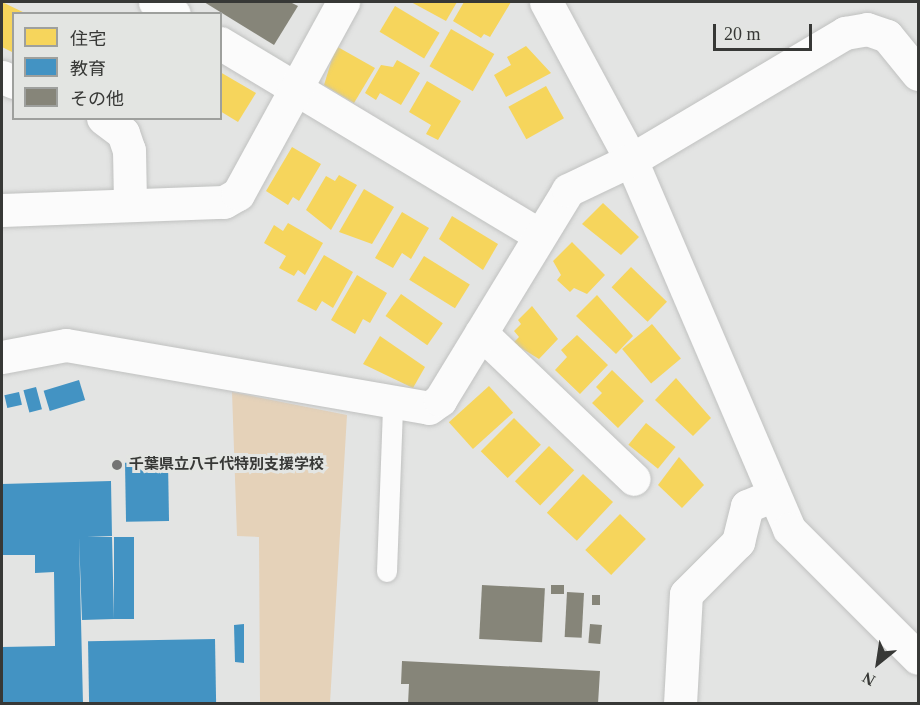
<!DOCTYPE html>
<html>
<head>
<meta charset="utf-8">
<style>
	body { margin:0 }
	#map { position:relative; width:920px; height:705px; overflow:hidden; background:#e3e4e3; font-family:"Times New Roman","Noto Sans JP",serif }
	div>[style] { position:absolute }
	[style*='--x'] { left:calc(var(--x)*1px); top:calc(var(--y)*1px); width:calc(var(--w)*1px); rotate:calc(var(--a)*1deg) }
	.green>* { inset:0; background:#e5d2b9 }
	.homes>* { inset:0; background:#f6d55c; transform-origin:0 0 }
	.schools>* { inset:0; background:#4393c3; transform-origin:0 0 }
	.building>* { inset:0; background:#868579; transform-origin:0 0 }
	.roads { filter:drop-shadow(0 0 2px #c0c1c0) drop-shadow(0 0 2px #c0c1c0) }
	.lane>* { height:20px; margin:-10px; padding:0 10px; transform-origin:10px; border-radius:10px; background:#fbfbfb }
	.street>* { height:33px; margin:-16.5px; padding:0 16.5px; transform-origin:16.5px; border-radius:16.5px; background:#fbfbfb }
	.dots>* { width:16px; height:16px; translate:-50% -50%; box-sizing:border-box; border:3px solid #e3e5e2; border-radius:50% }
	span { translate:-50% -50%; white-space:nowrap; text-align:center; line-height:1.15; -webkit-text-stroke:6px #e3e5e2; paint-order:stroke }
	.poi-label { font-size:15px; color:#373836; font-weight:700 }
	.left { translate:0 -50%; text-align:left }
	.frame { position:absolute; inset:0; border:3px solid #373836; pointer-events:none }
	.legend { position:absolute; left:12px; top:12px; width:210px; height:108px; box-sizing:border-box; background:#e3e5e2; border:2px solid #9ea09d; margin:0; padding:8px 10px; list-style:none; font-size:18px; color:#373836 }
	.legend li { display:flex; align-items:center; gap:12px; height:30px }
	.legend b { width:30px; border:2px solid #9ea09d }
	.north { position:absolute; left:848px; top:633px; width:60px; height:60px; -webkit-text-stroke:4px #e3e5e2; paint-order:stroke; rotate:210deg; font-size:16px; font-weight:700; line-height:24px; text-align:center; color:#373836 }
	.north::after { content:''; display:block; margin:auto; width:21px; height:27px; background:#373836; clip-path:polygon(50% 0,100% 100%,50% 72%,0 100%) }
	.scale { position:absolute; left:713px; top:24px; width:99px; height:27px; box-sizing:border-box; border:3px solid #373836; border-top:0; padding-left:8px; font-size:18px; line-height:21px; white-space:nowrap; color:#373836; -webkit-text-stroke:4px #e3e5e2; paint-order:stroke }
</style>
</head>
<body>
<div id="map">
	<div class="green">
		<i style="clip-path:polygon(232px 392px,347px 415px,330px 703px,260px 703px,259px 537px,237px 536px)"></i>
	</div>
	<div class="homes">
		<i style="clip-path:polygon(2px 2px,27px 14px,14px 14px,14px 53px,2px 47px)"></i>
		<i style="clip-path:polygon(411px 2px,457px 2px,446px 21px)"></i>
		<i style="clip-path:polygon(464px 2px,511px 2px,490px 37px,484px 34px,481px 38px,453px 21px)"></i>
		<i style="left:395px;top:6px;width:52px;height:30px;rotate:31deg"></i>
		<i style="left:451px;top:29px;width:50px;height:43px;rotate:30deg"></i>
		<i style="clip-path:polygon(336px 46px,375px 68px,354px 103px,324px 85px)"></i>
		<i style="clip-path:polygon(526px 46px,551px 73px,506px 97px,494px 75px,511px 65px,507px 57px)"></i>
		<i style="clip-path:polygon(397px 60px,420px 73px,401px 105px,380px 93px,376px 100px,365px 93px,381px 65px,393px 67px)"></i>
		<i style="clip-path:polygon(220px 72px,256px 93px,238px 122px,220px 111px)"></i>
		<i style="clip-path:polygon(427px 81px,461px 101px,438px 140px,426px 134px,431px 125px,409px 112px)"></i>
		<i style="left:546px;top:86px;width:37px;height:43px;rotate:61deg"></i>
		<i style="clip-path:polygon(292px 147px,321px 164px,299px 201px,293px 197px,288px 205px,266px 191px)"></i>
		<i style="clip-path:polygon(339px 175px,357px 185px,331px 230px,306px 210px,326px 176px,335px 181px)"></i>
		<i style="clip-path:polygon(364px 189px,394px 207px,372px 244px,339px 232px)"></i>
		<i style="clip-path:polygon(603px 203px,639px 237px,621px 255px,582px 224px)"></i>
		<i style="clip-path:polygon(402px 212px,429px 228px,411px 259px,402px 253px,393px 268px,375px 258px)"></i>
		<i style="clip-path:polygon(452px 216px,498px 244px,483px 270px,439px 239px)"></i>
		<i style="clip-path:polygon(288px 223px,323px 243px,305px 275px,298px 270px,294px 276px,279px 268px,286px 256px,264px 243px,274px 225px,283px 231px)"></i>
		<i style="clip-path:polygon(572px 242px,605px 275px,587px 294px,574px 288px,570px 292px,557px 280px,561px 275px,553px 261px)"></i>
		<i style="clip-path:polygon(324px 255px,353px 272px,333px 308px,322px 301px,316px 311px,297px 301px)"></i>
		<i style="left:424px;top:256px;width:54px;height:28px;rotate:32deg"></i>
		<i style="left:631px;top:267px;width:50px;height:28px;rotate:44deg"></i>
		<i style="clip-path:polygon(357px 275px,387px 293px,370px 323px,363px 319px,355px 334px,331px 320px)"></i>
		<i style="left:401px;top:294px;width:51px;height:27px;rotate:35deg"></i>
		<i style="clip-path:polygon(597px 295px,633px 336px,616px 354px,576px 316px)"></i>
		<i style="clip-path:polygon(532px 306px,558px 339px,539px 359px,513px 343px,519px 337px,514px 331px,521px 324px,518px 320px)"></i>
		<i style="left:652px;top:324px;width:45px;height:39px;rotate:50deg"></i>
		<i style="clip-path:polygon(577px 335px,608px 365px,580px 394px,555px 370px,567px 357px,561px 350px)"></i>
		<i style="clip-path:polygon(380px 336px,425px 367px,413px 388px,363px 364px)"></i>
		<i style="clip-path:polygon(612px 370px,644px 401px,618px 428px,592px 403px,602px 393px,596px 387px)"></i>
		<i style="clip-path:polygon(676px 378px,711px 418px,693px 436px,655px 400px)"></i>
		<i style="left:489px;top:386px;width:36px;height:54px;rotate:48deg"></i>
		<i style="left:514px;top:418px;width:38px;height:47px;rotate:45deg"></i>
		<i style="left:646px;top:423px;width:38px;height:28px;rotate:39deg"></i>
		<i style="left:549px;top:446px;width:35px;height:49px;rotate:44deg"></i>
		<i style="clip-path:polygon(679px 457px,704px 485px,682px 508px,658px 485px)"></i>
		<i style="left:583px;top:474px;width:41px;height:53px;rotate:43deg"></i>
		<i style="left:620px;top:514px;width:36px;height:50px;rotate:44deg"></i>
	</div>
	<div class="schools">
		<i style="left:79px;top:380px;width:21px;height:37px;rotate:73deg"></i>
		<i style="left:36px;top:387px;width:23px;height:13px;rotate:75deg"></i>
		<i style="left:19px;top:392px;width:13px;height:15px;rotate:77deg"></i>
		<i style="left:168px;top:462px;width:59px;height:43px;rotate:89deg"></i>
		<i style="clip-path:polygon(111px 481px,112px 536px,87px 537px,112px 537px,114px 619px,82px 620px,79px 537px,83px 704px,2px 704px,2px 647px,55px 646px,54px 572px,35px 573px,35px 555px,2px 555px,2px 484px)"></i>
		<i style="left:114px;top:537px;width:20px;height:82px"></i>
		<i style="clip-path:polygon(244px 624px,244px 663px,235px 662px,234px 625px)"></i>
		<i style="left:215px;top:639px;width:65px;height:127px;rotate:89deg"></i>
	</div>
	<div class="building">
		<i style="clip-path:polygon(204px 2px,290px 2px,298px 6px,274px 45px)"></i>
		<i style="left:482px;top:585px;width:63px;height:54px;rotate:3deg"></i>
		<i style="left:551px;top:585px;width:13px;height:9px"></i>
		<i style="left:567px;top:592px;width:17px;height:45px;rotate:3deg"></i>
		<i style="left:592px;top:595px;width:8px;height:10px"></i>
		<i style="left:590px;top:624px;width:12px;height:19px;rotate:5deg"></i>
		<i style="clip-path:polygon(402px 661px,600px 671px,598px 704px,408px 704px,409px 684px,401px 684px)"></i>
	</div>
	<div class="roads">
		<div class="lane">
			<i style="--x:387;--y:572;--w:167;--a:-87.9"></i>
		</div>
		<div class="street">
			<i style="--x:155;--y:2;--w:22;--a:32"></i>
			<i style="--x:546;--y:2;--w:179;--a:61.7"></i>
			<i style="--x:631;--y:160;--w:401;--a:66.8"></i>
			<i style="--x:789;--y:529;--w:182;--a:45"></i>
			<i style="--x:220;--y:43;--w:372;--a:31"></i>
			<i style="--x:2;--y:77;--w:13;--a:23"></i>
			<i style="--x:103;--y:118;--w:25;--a:37"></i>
			<i style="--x:123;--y:133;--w:18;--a:71"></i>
			<i style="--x:129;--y:150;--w:54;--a:88.9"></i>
			<i style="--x:2;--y:210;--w:222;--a:-2.1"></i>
			<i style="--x:224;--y:202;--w:16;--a:-30"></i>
			<i style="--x:238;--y:194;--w:219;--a:-61.3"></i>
			<i style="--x:481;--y:333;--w:211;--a:43.7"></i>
			<i style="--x:2;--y:357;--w:65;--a:-10.6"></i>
			<i style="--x:66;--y:345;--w:368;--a:9.8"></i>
			<i style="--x:429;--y:408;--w:14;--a:-36"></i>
			<i style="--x:440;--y:400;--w:246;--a:-58.6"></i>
			<i style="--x:568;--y:190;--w:70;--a:-25.5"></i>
			<i style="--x:631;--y:160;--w:249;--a:-30.7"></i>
			<i style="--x:845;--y:33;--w:22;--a:-10"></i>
			<i style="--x:867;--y:29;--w:21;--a:19"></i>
			<i style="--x:887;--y:36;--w:49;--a:50.8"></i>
			<i style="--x:680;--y:704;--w:110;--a:-86.9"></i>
			<i style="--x:686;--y:594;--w:74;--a:-45"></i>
			<i style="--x:738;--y:542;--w:37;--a:-76"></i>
			<i style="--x:747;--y:506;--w:29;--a:-22"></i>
		</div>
	</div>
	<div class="dots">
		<i style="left:117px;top:465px;background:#737473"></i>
	</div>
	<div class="poi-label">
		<span class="left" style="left:129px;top:465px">千葉県立八千代特別支援学校</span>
	</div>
	<div class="frame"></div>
	<ul class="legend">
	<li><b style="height:16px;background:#f6d55c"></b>住宅</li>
	<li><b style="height:16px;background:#4393c3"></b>教育</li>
	<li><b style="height:16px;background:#868579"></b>その他</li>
	</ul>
	<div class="north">N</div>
	<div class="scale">20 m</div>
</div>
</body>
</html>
